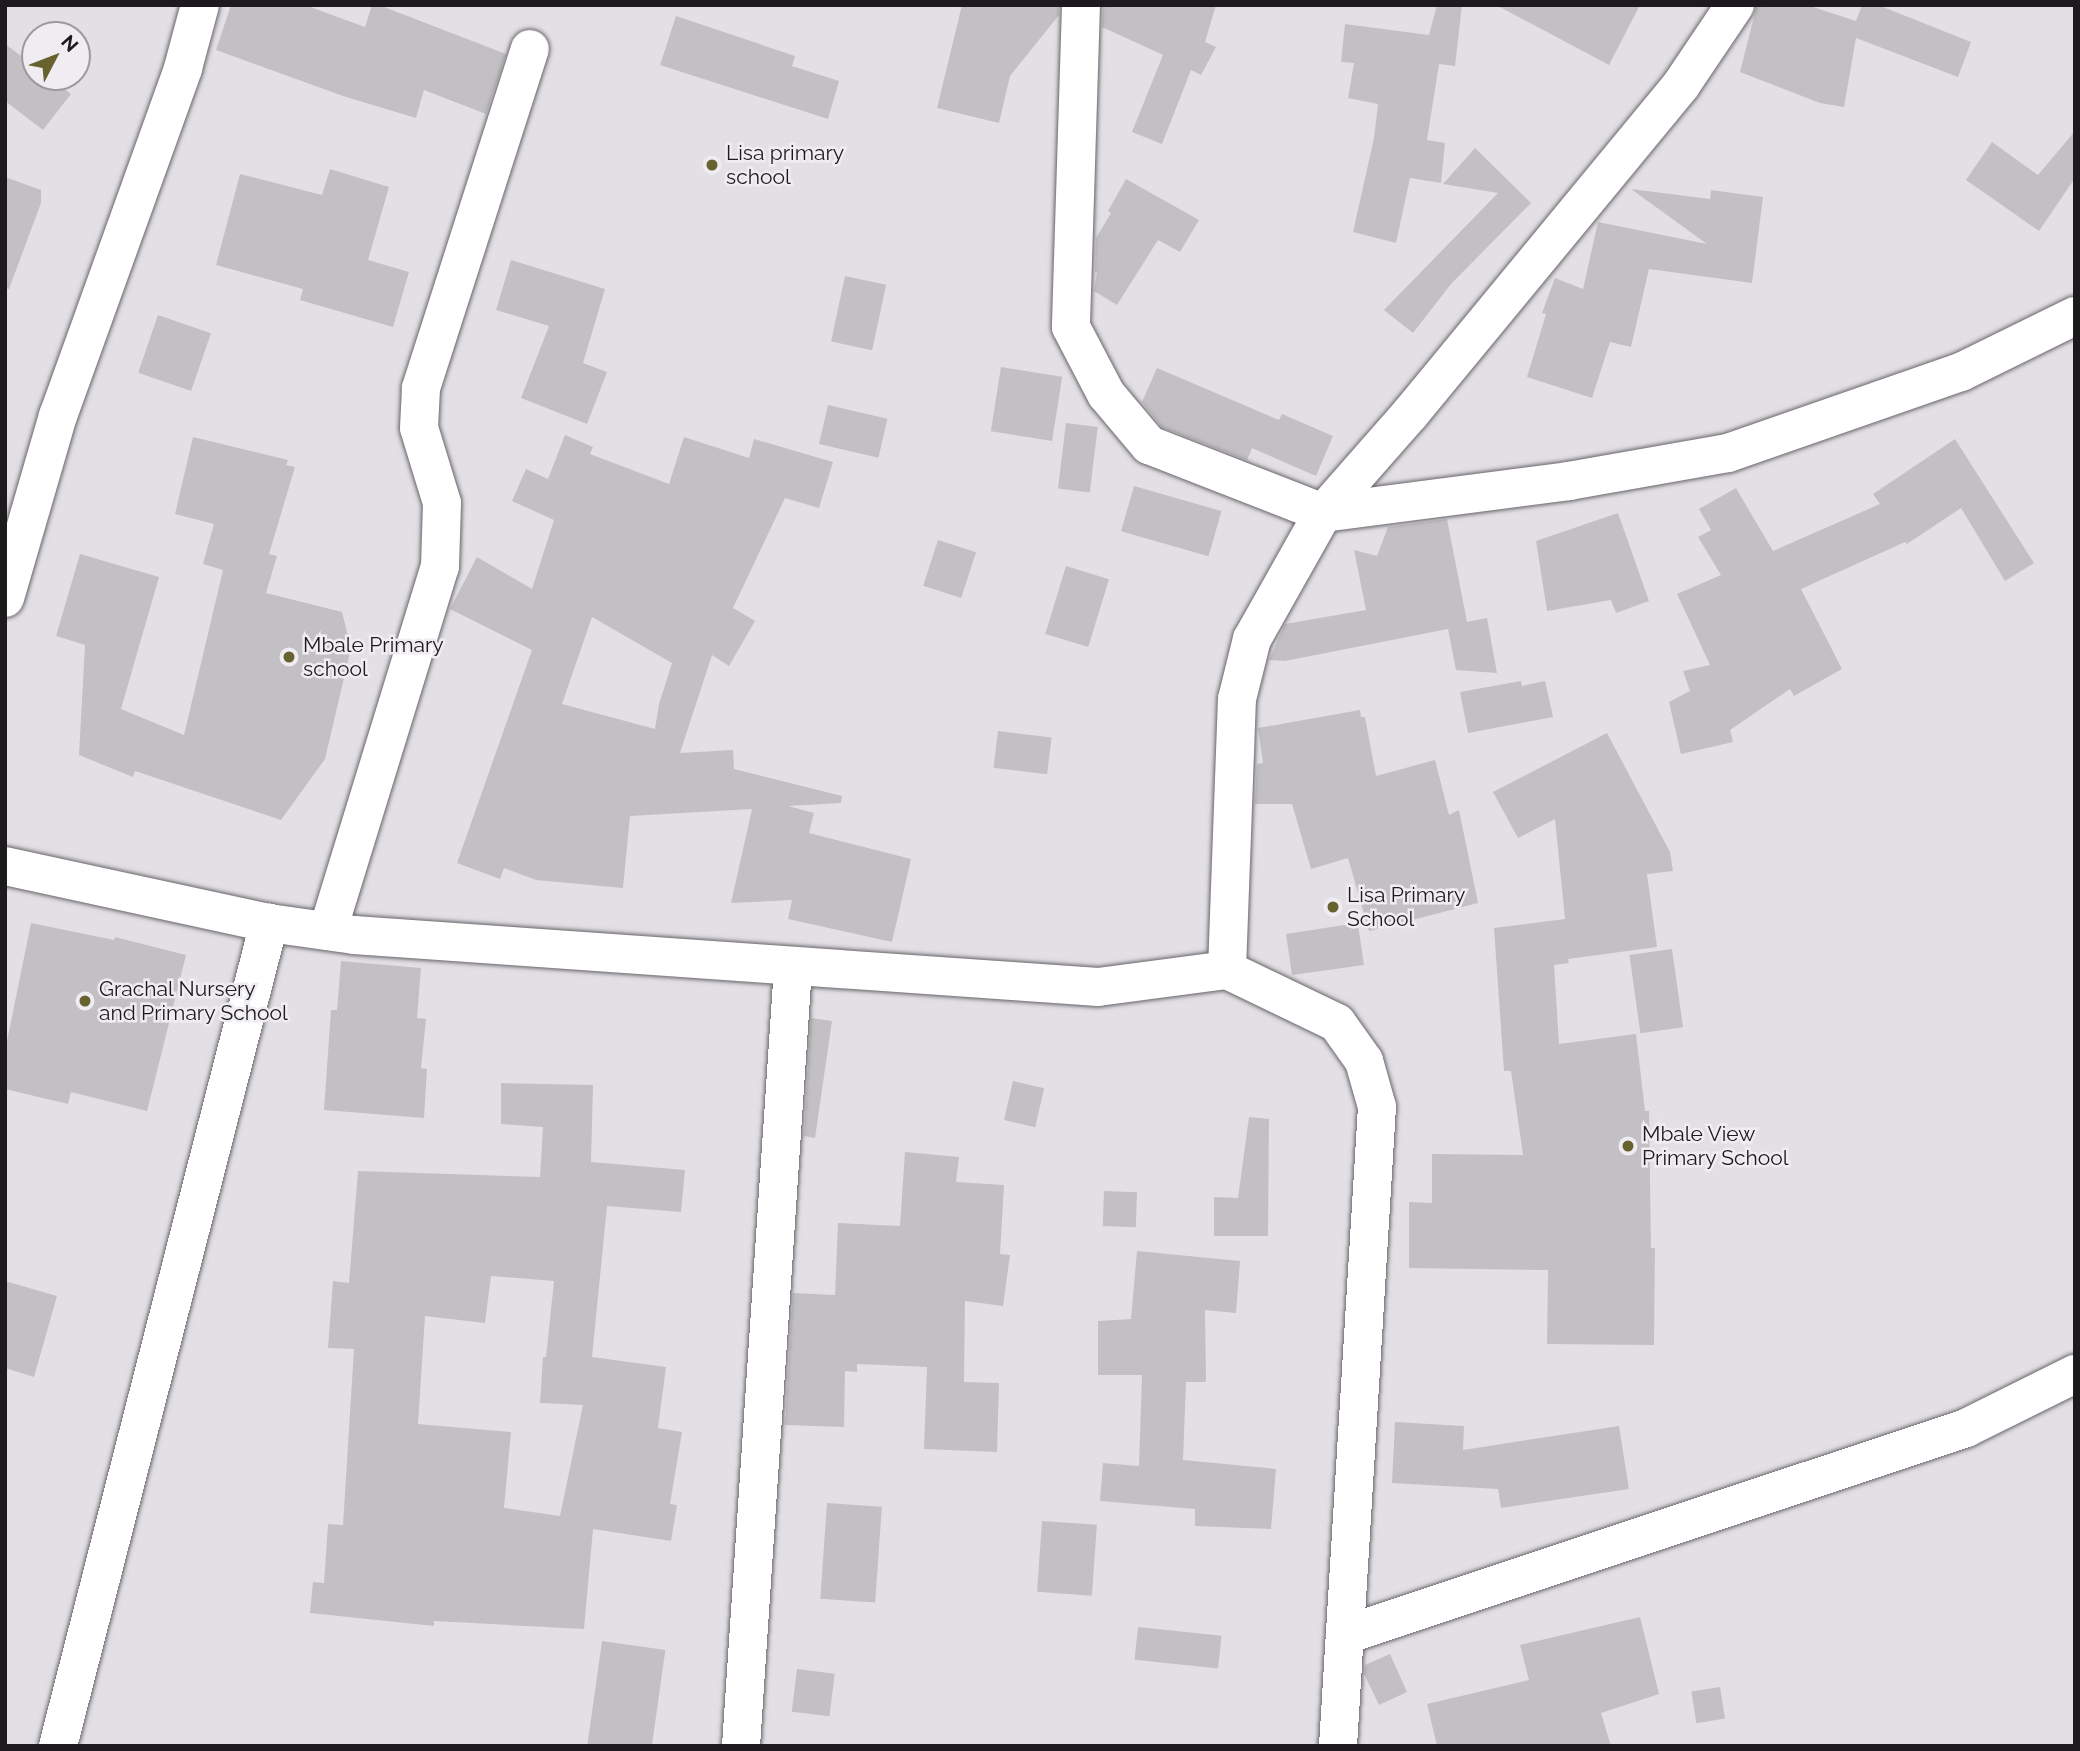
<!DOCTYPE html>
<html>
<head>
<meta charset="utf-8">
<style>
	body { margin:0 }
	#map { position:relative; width:2080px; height:1751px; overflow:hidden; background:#e3e0e5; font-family:Raleway,sans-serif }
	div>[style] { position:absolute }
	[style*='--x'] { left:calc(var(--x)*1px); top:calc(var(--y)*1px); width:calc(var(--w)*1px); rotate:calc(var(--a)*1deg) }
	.building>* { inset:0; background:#c3c0c4; transform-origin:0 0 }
	.roads { filter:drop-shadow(0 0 2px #68656a) drop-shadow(0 0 2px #68656a) }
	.street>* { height:38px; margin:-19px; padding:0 19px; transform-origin:19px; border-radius:19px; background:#fff }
	.dots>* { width:19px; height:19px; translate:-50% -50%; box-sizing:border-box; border:4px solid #f0edf2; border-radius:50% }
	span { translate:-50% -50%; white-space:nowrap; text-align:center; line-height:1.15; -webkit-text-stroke:5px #f0edf2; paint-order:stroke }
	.poi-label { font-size:21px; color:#1c1a1c }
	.left { translate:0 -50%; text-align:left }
	.frame { position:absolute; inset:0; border:7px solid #1c1a1c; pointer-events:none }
	.north { position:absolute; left:21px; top:21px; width:70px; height:70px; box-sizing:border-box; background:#f0edf2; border:2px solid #9b999c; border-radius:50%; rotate:48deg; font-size:19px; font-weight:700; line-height:28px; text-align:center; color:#1c1a1c }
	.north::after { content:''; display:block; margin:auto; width:24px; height:32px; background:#67622f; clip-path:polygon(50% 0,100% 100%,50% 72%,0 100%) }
</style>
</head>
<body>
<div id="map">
	<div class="building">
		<i style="clip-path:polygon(231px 5px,305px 5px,365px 27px,372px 5px,379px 5px,506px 54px,486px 114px,424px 90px,416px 118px,343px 96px,216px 50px)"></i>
		<i style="clip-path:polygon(962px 5px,1059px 5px,1059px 15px,1010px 76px,999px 123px,937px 108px)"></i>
		<i style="clip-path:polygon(1103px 5px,1216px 5px,1205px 42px,1216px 47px,1201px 75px,1191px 70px,1162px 144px,1132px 132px,1163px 55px,1102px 27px)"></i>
		<i style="clip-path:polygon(1437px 5px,1462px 5px,1455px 66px,1439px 64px,1427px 140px,1445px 143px,1441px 183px,1410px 178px,1396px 243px,1353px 232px,1374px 138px,1378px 104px,1348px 98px,1354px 63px,1341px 62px,1345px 24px,1429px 35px)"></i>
		<i style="clip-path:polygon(1496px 5px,1640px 5px,1609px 65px)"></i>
		<i style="clip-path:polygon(1757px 5px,1807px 5px,1856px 21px,1862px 5px,1878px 5px,1971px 42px,1958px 77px,1856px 38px,1844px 107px,1820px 103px,1740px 72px)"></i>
		<i style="clip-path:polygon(676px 16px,795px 56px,792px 66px,839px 81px,828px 119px,660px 65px)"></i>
		<i style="clip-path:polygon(5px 44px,35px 66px,35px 77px,49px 77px,71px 94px,43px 130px,5px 101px)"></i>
		<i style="clip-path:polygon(2075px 131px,2075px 178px,2039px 231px,1966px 180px,1992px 142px,2038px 175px)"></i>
		<i style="clip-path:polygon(1475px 148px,1531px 203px,1451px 284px,1413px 333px,1384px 310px,1498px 193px,1443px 184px)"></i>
		<i style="clip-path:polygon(330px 169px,389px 187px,368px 260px,409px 272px,393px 327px,300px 300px,303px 289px,216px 265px,240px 174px,322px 195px)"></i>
		<i style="clip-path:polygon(5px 177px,41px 190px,41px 203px,9px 289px,5px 288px)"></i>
		<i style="clip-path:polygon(1126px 179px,1199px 220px,1180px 252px,1158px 240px,1117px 305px,1094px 291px,1097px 273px,1095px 272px,1096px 238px,1111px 213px,1108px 211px)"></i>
		<i style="clip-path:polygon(1631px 189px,1710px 199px,1711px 190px,1763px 197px,1752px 283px,1649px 269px,1631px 347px,1610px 342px,1592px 398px,1527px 377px,1546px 314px,1542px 313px,1555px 278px,1583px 289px,1598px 222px,1707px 244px)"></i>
		<i style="clip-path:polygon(511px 260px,605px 289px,583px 363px,607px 372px,587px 424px,521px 398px,549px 326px,496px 310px)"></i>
		<i style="left:845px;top:276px;width:42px;height:67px;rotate:12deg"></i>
		<i style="left:158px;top:315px;width:56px;height:61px;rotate:19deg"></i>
		<i style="left:1001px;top:367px;width:62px;height:65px;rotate:9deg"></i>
		<i style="clip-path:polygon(1157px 368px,1279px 420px,1282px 414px,1333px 436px,1316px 476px,1252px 448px,1247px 460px,1162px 427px,1142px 402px)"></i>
		<i style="left:828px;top:405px;width:61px;height:40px;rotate:13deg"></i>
		<i style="left:1066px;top:423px;width:32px;height:66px;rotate:7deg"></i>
		<i style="clip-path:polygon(evenodd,565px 435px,593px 447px,590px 454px,669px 484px,684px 437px,749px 458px,754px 439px,833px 462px,819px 508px,785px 498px,733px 608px,755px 621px,729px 666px,712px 655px,680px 753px,733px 750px,734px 769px,842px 796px,841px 803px,788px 806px,814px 813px,809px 833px,911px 859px,892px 942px,788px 919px,792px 900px,731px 903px,752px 809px,630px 816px,623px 888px,536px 880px,504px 868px,500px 879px,457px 863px,532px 650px,450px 609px,477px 557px,532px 589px,554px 520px,512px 501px,526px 469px,548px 479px,565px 435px,592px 617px,672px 663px,659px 704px,655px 729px,562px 704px,592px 617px)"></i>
		<i style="clip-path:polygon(193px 437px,288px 460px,286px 465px,295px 467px,269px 554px,277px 556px,266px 593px,342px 612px,351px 648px,325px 759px,281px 820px,135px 771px,133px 777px,79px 755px,85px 645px,56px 636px,80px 554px,159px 577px,121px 709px,184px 735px,223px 570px,203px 564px,214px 524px,175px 514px)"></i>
		<i style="clip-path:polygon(1955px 439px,2034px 563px,2005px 581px,1961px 508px,1907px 544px,1905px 542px,1801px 589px,1842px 669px,1794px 696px,1790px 689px,1730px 730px,1733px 742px,1681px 754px,1669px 702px,1690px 691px,1683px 671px,1710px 665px,1677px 594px,1721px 575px,1698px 537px,1711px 530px,1699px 509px,1736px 488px,1773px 551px,1880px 504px,1873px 494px)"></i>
		<i style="left:1134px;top:486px;width:91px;height:47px;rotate:16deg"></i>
		<i style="clip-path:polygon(1618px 513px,1649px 601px,1616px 613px,1611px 600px,1547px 611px,1536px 541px)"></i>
		<i style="clip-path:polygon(1447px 519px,1467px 622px,1487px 618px,1497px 673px,1456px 670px,1448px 629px,1285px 661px,1269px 660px,1285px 624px,1366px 610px,1354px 550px,1377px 556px,1388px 527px)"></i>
		<i style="left:938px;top:540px;width:40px;height:48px;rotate:18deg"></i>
		<i style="left:1066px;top:566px;width:45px;height:71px;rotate:17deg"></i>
		<i style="clip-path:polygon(1521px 681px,1522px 686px,1545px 681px,1553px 717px,1468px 733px,1460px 692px)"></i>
		<i style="clip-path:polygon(1360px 710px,1361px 717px,1365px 717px,1376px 776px,1435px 760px,1449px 815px,1459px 810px,1478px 903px,1369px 931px,1348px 858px,1311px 869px,1292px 804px,1255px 804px,1257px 764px,1263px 763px,1258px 728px)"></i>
		<i style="left:998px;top:731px;width:54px;height:37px;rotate:7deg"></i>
		<i style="clip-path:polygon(1607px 733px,1670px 852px,1673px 871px,1647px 874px,1657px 947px,1568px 959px,1569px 963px,1554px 965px,1559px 1044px,1636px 1034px,1645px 1111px,1649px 1111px,1651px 1248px,1655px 1248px,1654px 1345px,1547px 1344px,1548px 1270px,1409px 1268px,1409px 1202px,1432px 1203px,1432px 1154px,1523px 1155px,1511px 1071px,1504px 1071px,1494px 928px,1565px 919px,1555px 819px,1518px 838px,1493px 792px)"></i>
		<i style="clip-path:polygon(31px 923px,114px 940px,115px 937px,186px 955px,147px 1111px,71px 1092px,68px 1104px,5px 1089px,5px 1051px)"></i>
		<i style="clip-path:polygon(1344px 925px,1358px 925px,1364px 965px,1292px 975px,1286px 934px)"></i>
		<i style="left:1672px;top:949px;width:79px;height:43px;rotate:82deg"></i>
		<i style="clip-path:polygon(341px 961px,421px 968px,417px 1018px,426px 1019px,421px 1068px,427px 1069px,424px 1118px,324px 1110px,331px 1010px,337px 1010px)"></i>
		<i style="clip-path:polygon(811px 1018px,832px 1021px,815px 1138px,804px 1136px)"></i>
		<i style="left:1013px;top:1081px;width:32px;height:40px;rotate:13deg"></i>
		<i style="clip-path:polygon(evenodd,501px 1083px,593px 1085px,591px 1162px,685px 1170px,681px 1212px,607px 1206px,592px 1357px,666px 1367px,658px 1428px,682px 1432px,670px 1504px,677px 1505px,671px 1541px,593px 1529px,584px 1629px,434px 1621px,434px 1626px,310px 1613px,313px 1582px,324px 1583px,328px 1524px,343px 1525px,354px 1349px,328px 1348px,333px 1281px,349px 1283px,358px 1171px,540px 1177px,543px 1127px,501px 1124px,501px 1083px,491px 1276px,554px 1281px,546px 1357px,543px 1357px,540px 1403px,583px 1405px,560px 1516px,504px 1508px,511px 1432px,418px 1424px,425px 1316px,485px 1323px,491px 1276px)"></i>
		<i style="clip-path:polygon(1249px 1117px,1269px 1119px,1268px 1236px,1214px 1236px,1214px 1197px,1238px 1198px)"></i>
		<i style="clip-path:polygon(905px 1152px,959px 1157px,956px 1182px,1004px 1185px,1000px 1254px,1010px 1255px,1003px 1306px,965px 1301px,964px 1382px,999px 1383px,997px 1452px,924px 1449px,927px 1367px,857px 1364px,857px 1372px,845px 1371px,844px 1427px,785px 1425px,793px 1293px,835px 1295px,838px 1223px,900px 1226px)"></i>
		<i style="left:1104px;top:1191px;width:33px;height:35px;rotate:2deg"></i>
		<i style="clip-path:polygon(1137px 1251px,1240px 1261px,1236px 1313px,1205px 1310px,1206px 1382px,1186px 1382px,1183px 1460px,1276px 1469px,1271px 1529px,1195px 1526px,1195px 1509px,1100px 1501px,1103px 1463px,1139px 1466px,1142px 1375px,1098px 1375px,1098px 1321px,1131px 1319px)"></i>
		<i style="clip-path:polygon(5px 1281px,57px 1296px,34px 1377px,5px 1368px)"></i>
		<i style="clip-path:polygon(1395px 1422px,1464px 1426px,1463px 1450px,1619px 1426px,1629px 1489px,1501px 1508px,1498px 1489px,1392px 1483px)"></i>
		<i style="left:827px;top:1503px;width:55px;height:96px;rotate:4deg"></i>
		<i style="left:1042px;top:1521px;width:55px;height:71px;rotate:4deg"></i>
		<i style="clip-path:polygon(1640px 1617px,1659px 1694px,1601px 1713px,1611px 1746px,1437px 1746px,1427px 1704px,1529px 1680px,1520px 1645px)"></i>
		<i style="left:1138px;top:1627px;width:84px;height:33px;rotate:6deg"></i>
		<i style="left:602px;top:1641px;width:64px;height:106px;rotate:8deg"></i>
		<i style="clip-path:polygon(1390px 1654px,1407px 1692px,1379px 1705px,1364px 1674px,1365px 1665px)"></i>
		<i style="left:797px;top:1669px;width:38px;height:43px;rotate:7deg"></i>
		<i style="left:1720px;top:1687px;width:32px;height:29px;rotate:81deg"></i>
	</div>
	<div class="roads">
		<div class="street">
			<i style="--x:1081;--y:5;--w:322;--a:91.8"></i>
			<i style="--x:1071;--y:327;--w:76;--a:62.4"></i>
			<i style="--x:1106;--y:394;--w:67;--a:49.9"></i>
			<i style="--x:1149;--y:445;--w:187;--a:21.3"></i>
			<i style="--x:1323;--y:513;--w:248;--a:-7.4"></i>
			<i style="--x:1569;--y:481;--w:161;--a:-10"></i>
			<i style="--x:1728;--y:453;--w:247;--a:-19.2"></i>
			<i style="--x:1961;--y:372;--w:127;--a:-26.2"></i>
			<i style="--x:5;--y:598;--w:190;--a:-73.8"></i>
			<i style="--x:58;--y:416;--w:370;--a:-70.2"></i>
			<i style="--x:183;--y:68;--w:65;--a:-74.9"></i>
			<i style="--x:5;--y:866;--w:270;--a:12.2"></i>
			<i style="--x:269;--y:923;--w:86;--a:8"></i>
			<i style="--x:354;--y:935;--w:746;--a:4"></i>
			<i style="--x:1098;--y:987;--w:130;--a:-7.5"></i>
			<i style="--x:1227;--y:970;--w:122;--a:25.7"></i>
			<i style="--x:1337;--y:1023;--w:47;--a:54.6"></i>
			<i style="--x:1364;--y:1061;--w:48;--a:74.2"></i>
			<i style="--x:1377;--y:1107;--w:640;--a:93.49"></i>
			<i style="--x:328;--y:930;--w:380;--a:-72.9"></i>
			<i style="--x:440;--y:567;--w:64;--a:-88.2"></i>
			<i style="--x:442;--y:503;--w:78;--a:-107"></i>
			<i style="--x:419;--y:428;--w:40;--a:-87.1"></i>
			<i style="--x:421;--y:388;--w:356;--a:-72.2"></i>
			<i style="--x:1227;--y:970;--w:271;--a:-87.9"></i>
			<i style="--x:1237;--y:699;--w:62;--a:-76"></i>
			<i style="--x:1252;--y:639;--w:145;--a:-60.6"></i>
			<i style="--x:1323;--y:513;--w:132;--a:-48.7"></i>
			<i style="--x:1410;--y:414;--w:426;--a:-50.5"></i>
			<i style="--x:1681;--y:85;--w:97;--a:-56"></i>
			<i style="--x:1345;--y:1635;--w:655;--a:-18.43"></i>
			<i style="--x:1966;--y:1428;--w:122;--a:-26.4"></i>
			<i style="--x:58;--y:1746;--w:850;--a:-75.62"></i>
			<i style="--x:741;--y:1746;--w:781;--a:-86.18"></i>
		</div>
	</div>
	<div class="dots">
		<i style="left:712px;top:165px;background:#67622f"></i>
		<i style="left:289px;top:657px;background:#67622f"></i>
		<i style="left:1333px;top:907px;background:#67622f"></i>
		<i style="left:85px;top:1001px;background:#67622f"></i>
		<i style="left:1628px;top:1146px;background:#67622f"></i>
	</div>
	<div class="poi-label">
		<span class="left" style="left:726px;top:165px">Lisa primary<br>school</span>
		<span class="left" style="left:303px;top:657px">Mbale Primary<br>school</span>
		<span class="left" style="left:1347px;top:907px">Lisa Primary<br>School</span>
		<span class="left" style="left:99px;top:1001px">Grachal Nursery<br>and Primary School</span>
		<span class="left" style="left:1642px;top:1146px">Mbale View<br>Primary School</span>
	</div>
	<div class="frame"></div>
	<div class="north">N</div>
</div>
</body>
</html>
